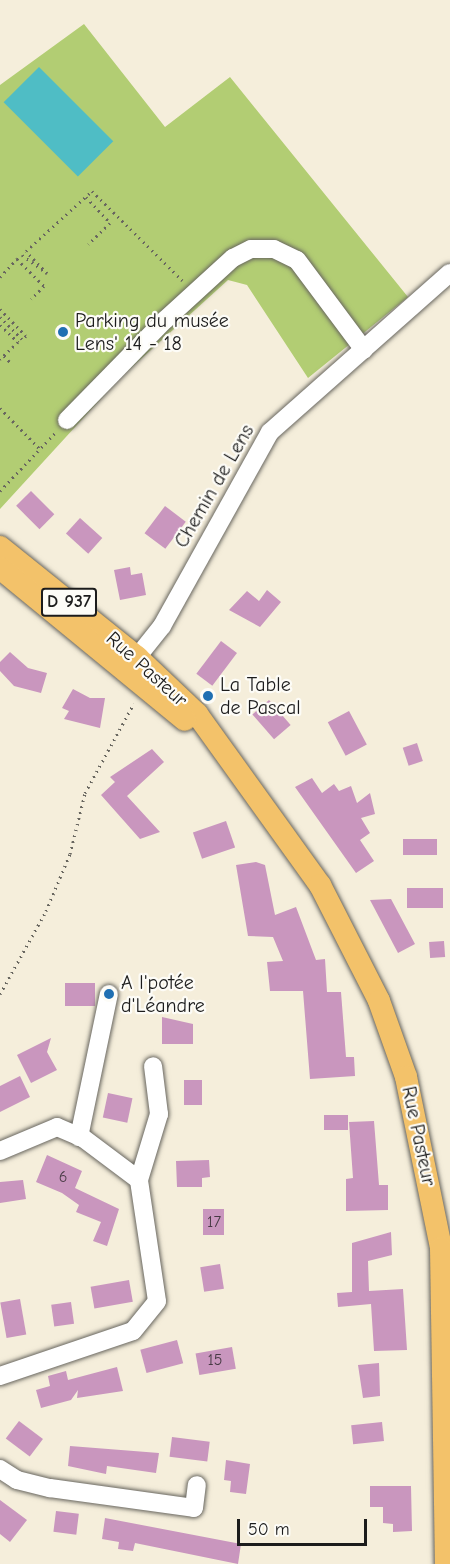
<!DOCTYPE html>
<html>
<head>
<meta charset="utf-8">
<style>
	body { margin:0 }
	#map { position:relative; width:450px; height:1564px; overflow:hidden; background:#f5eedb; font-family:"Comic Neue",sans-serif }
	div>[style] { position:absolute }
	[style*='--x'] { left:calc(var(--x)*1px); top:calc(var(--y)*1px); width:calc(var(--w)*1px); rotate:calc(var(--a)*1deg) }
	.green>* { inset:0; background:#b2cd73 }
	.water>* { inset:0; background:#4fbdc5; transform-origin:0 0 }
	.building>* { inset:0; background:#c996be; transform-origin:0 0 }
	.path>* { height:3px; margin-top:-1.5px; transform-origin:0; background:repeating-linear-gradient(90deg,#68665f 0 1.5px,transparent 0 6px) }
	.roads { filter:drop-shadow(0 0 2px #68665f) drop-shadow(0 0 2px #68665f) }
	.minor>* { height:18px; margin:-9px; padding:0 9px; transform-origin:9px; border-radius:9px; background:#fff }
	.major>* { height:22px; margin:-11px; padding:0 11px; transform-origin:11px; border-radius:11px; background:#f3c26a }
	.dots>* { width:16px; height:16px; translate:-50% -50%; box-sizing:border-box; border:3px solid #fdfcf7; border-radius:50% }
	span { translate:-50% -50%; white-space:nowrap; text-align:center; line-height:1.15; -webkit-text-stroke:4.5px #fdfcf7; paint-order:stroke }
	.number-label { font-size:16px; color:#473a44 }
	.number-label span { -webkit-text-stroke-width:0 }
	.shield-label span { padding:2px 4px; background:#fdfcf7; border:2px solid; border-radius:4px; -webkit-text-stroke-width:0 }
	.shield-label { font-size:18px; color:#1c1c1c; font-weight:700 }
	.poi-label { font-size:20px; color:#1c1c1c }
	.left { translate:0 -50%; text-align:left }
	.street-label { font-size:20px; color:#1c1c1c }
	.scale { position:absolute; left:237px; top:1519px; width:130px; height:27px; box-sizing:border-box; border:3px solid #1c1c1c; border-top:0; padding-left:8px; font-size:18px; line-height:21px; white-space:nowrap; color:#1c1c1c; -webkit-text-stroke:4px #fdfcf7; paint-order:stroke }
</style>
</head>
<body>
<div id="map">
	<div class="green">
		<i style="clip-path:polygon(84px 24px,165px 127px,230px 77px,408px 297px,308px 378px,247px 285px,228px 280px,120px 378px,0 509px,0 85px)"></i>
	</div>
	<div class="water">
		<i style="left:39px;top:67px;width:105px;height:50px;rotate:45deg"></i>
	</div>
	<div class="building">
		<i style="left:31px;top:491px;width:33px;height:21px;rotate:45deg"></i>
		<i style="left:165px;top:506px;width:26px;height:34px;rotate:37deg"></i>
		<i style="left:80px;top:518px;width:30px;height:21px;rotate:42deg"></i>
		<i style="clip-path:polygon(130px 567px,131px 575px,142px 573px,146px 595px,120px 600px,114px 570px)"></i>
		<i style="clip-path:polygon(267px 590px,281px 602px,260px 627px,229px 610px,247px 591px,259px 601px)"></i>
		<i style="left:221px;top:641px;width:20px;height:41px;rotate:37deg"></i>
		<i style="clip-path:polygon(10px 652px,28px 668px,47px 673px,41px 693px,14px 686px,0 671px,0 662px)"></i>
		<i style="clip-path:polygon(73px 689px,90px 698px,105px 698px,100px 728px,64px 719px,69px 711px,62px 708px)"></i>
		<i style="left:269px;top:700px;width:33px;height:22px;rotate:49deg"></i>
		<i style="left:349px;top:711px;width:38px;height:24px;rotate:62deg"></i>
		<i style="left:417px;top:743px;width:19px;height:15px;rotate:72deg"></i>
		<i style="clip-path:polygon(152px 749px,164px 762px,127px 796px,160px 832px,140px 839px,101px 795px,115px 782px,110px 777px)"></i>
		<i style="clip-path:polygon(312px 778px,322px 793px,334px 784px,339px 791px,351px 786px,357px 803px,370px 793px,375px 814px,361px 818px,370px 833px,360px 840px,374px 861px,356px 873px,295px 787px)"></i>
		<i style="left:226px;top:821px;width:28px;height:35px;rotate:71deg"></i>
		<i style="left:437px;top:839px;width:16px;height:34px;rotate:90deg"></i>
		<i style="clip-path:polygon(256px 862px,265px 865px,275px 915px,296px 907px,316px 960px,325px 959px,327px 992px,341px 992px,346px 1057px,354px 1057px,355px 1076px,310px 1079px,303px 991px,270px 991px,267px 962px,283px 961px,273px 937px,248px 936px,236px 865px)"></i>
		<i style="left:443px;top:888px;width:20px;height:36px;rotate:90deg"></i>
		<i style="clip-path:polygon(391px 899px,415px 944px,398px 953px,370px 900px)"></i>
		<i style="left:444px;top:941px;width:16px;height:15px;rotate:86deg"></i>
		<i style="left:95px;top:983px;width:23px;height:30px;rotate:90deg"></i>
		<i style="clip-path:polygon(162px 1017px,193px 1024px,193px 1044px,162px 1044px)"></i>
		<i style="clip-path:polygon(51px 1038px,47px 1052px,57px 1070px,31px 1083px,17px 1055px)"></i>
		<i style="clip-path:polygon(20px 1076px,30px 1097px,0 1112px,0 1086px)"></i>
		<i style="left:184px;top:1080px;width:18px;height:25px"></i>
		<i style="left:108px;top:1093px;width:25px;height:25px;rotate:12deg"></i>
		<i style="left:348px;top:1115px;width:15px;height:24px;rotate:90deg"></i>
		<i style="clip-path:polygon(374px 1121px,379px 1185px,388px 1185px,388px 1210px,346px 1211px,346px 1179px,353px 1178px,349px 1122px)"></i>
		<i style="clip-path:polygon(47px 1155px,82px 1171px,75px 1188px,119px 1209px,107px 1246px,93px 1241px,101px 1222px,76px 1212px,79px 1205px,62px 1193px,36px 1182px)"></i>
		<i style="clip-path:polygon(209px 1160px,210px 1177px,202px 1178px,202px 1187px,177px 1187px,176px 1161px)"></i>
		<i style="clip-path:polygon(23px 1180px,26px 1199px,0 1203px,0 1182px)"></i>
		<i style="left:203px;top:1209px;width:21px;height:26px"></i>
		<i style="clip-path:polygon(391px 1232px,392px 1255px,368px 1261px,369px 1291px,403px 1289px,407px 1350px,374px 1351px,371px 1304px,338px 1307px,337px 1293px,352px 1292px,352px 1243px)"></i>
		<i style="left:220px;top:1264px;width:25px;height:20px;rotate:81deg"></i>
		<i style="left:129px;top:1280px;width:22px;height:39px;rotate:80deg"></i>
		<i style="left:20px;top:1299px;width:36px;height:20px;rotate:80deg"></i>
		<i style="left:71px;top:1302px;width:22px;height:20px;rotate:82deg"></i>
		<i style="left:177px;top:1340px;width:24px;height:38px;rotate:75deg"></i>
		<i style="left:232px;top:1347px;width:22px;height:37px;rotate:80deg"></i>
		<i style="clip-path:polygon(379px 1363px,380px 1396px,363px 1398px,358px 1365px)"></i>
		<i style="clip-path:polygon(117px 1367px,123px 1391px,77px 1398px,78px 1390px,71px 1400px,41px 1408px,36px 1390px,50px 1386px,48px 1376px,66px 1371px,68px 1380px)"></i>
		<i style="left:19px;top:1421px;width:30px;height:22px;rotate:37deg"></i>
		<i style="left:382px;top:1422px;width:19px;height:31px;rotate:84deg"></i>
		<i style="left:172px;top:1437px;width:38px;height:20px;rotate:7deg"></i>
		<i style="clip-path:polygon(70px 1446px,159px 1453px,156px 1473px,107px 1466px,106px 1474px,68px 1466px)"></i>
		<i style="clip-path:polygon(226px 1460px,250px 1464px,246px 1494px,230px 1492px,231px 1481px,224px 1480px)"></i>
		<i style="clip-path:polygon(370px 1486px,411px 1486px,412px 1531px,393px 1532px,393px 1524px,383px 1523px,383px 1507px,370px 1507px)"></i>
		<i style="clip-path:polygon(0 1500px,27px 1520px,10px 1542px,0 1534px)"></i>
		<i style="left:56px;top:1511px;width:23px;height:21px;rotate:7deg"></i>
		<i style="clip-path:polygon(105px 1518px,241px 1544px,238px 1564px,135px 1543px,133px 1551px,118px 1549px,119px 1542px,102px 1539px)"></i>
	</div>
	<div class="path">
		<i style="--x:86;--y:197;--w:35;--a:47"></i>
		<i style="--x:110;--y:223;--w:30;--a:136"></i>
		<i style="--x:17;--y:259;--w:6;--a:-39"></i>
		<i style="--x:22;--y:255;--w:31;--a:36"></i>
		<i style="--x:47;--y:273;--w:30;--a:-134"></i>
		<i style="--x:26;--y:251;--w:89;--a:-42.3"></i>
		<i style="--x:92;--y:191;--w:127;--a:44.7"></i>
		<i style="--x:0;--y:277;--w:25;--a:-47"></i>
		<i style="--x:17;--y:259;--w:38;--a:45"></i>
		<i style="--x:44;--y:286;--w:18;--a:135"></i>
		<i style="--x:0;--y:309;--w:37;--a:46"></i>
		<i style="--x:26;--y:336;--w:5;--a:143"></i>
		<i style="--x:22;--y:339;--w:31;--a:-135"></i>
		<i style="--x:0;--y:325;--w:25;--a:43"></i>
		<i style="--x:18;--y:342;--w:25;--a:137"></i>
		<i style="--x:4;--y:356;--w:11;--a:45"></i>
		<i style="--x:0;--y:408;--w:56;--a:45.7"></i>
		<i style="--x:0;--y:491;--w:83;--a:-46.5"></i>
		<i style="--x:0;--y:994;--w:95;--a:-61"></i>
		<i style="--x:46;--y:911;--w:62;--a:-67.2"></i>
		<i style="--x:70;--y:854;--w:63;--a:-76.2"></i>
		<i style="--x:85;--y:793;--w:102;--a:-61.4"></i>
	</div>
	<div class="roads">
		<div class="minor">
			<i style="--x:67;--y:420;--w:140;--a:-45.6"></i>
			<i style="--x:165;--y:320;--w:92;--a:-42.4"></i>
			<i style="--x:233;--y:258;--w:20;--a:-27"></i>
			<i style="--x:251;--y:249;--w:23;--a:0"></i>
			<i style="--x:274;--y:249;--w:25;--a:26"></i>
			<i style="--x:297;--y:260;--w:112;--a:53.3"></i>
			<i style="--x:130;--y:666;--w:51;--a:-51.3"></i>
			<i style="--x:162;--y:626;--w:222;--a:-60.9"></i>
			<i style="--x:270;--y:432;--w:240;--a:-41.5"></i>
			<i style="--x:79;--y:1137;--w:146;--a:-78.2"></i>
			<i style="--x:0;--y:1151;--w:62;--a:-22.8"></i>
			<i style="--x:57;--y:1127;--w:28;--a:23"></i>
			<i style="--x:83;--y:1138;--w:70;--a:36.9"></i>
			<i style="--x:0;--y:1376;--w:140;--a:-18.7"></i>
			<i style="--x:133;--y:1331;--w:38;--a:-51"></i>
			<i style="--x:157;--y:1301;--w:122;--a:-98.5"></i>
			<i style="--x:139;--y:1180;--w:69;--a:-73.1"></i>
			<i style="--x:159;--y:1114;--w:48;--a:-97.1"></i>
			<i style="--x:0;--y:1469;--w:20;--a:33"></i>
			<i style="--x:17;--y:1480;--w:34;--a:14"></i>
			<i style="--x:50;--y:1488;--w:145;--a:7.9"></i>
			<i style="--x:194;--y:1508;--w:23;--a:-83"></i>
		</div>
		<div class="major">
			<i style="--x:0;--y:547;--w:176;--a:38.8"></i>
			<i style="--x:137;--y:657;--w:83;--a:43.5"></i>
			<i style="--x:197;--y:714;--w:211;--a:54.3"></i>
			<i style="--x:320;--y:885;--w:130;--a:63"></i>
			<i style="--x:379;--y:1001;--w:81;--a:70.4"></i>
			<i style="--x:406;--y:1077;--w:175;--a:78.4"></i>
			<i style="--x:441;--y:1248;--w:316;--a:89.1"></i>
			<i style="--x:0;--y:568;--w:239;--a:39.4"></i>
		</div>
	</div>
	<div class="dots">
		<i style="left:63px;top:332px;background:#1f6fb2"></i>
		<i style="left:208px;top:696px;background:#1f6fb2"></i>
		<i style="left:109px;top:994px;background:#1f6fb2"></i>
	</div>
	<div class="number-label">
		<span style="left:63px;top:1177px">6</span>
		<span style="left:214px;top:1222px">17</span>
		<span style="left:215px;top:1360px">15</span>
	</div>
	<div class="shield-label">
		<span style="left:69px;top:602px">D 937</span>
	</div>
	<div class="poi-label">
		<span class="left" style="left:75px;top:332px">Parking du musée<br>Lens' 14 - 18</span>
		<span class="left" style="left:220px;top:696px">La Table<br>de Pascal</span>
		<span class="left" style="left:121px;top:994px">A l'potée<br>d'Léandre</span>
	</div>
	<div class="street-label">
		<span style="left:214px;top:486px;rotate:-60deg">Chemin de Lens</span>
		<span style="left:147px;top:669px;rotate:42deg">Rue Pasteur</span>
		<span style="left:419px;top:1136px;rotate:78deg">Rue Pasteur</span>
	</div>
	<div class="scale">50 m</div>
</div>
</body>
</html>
